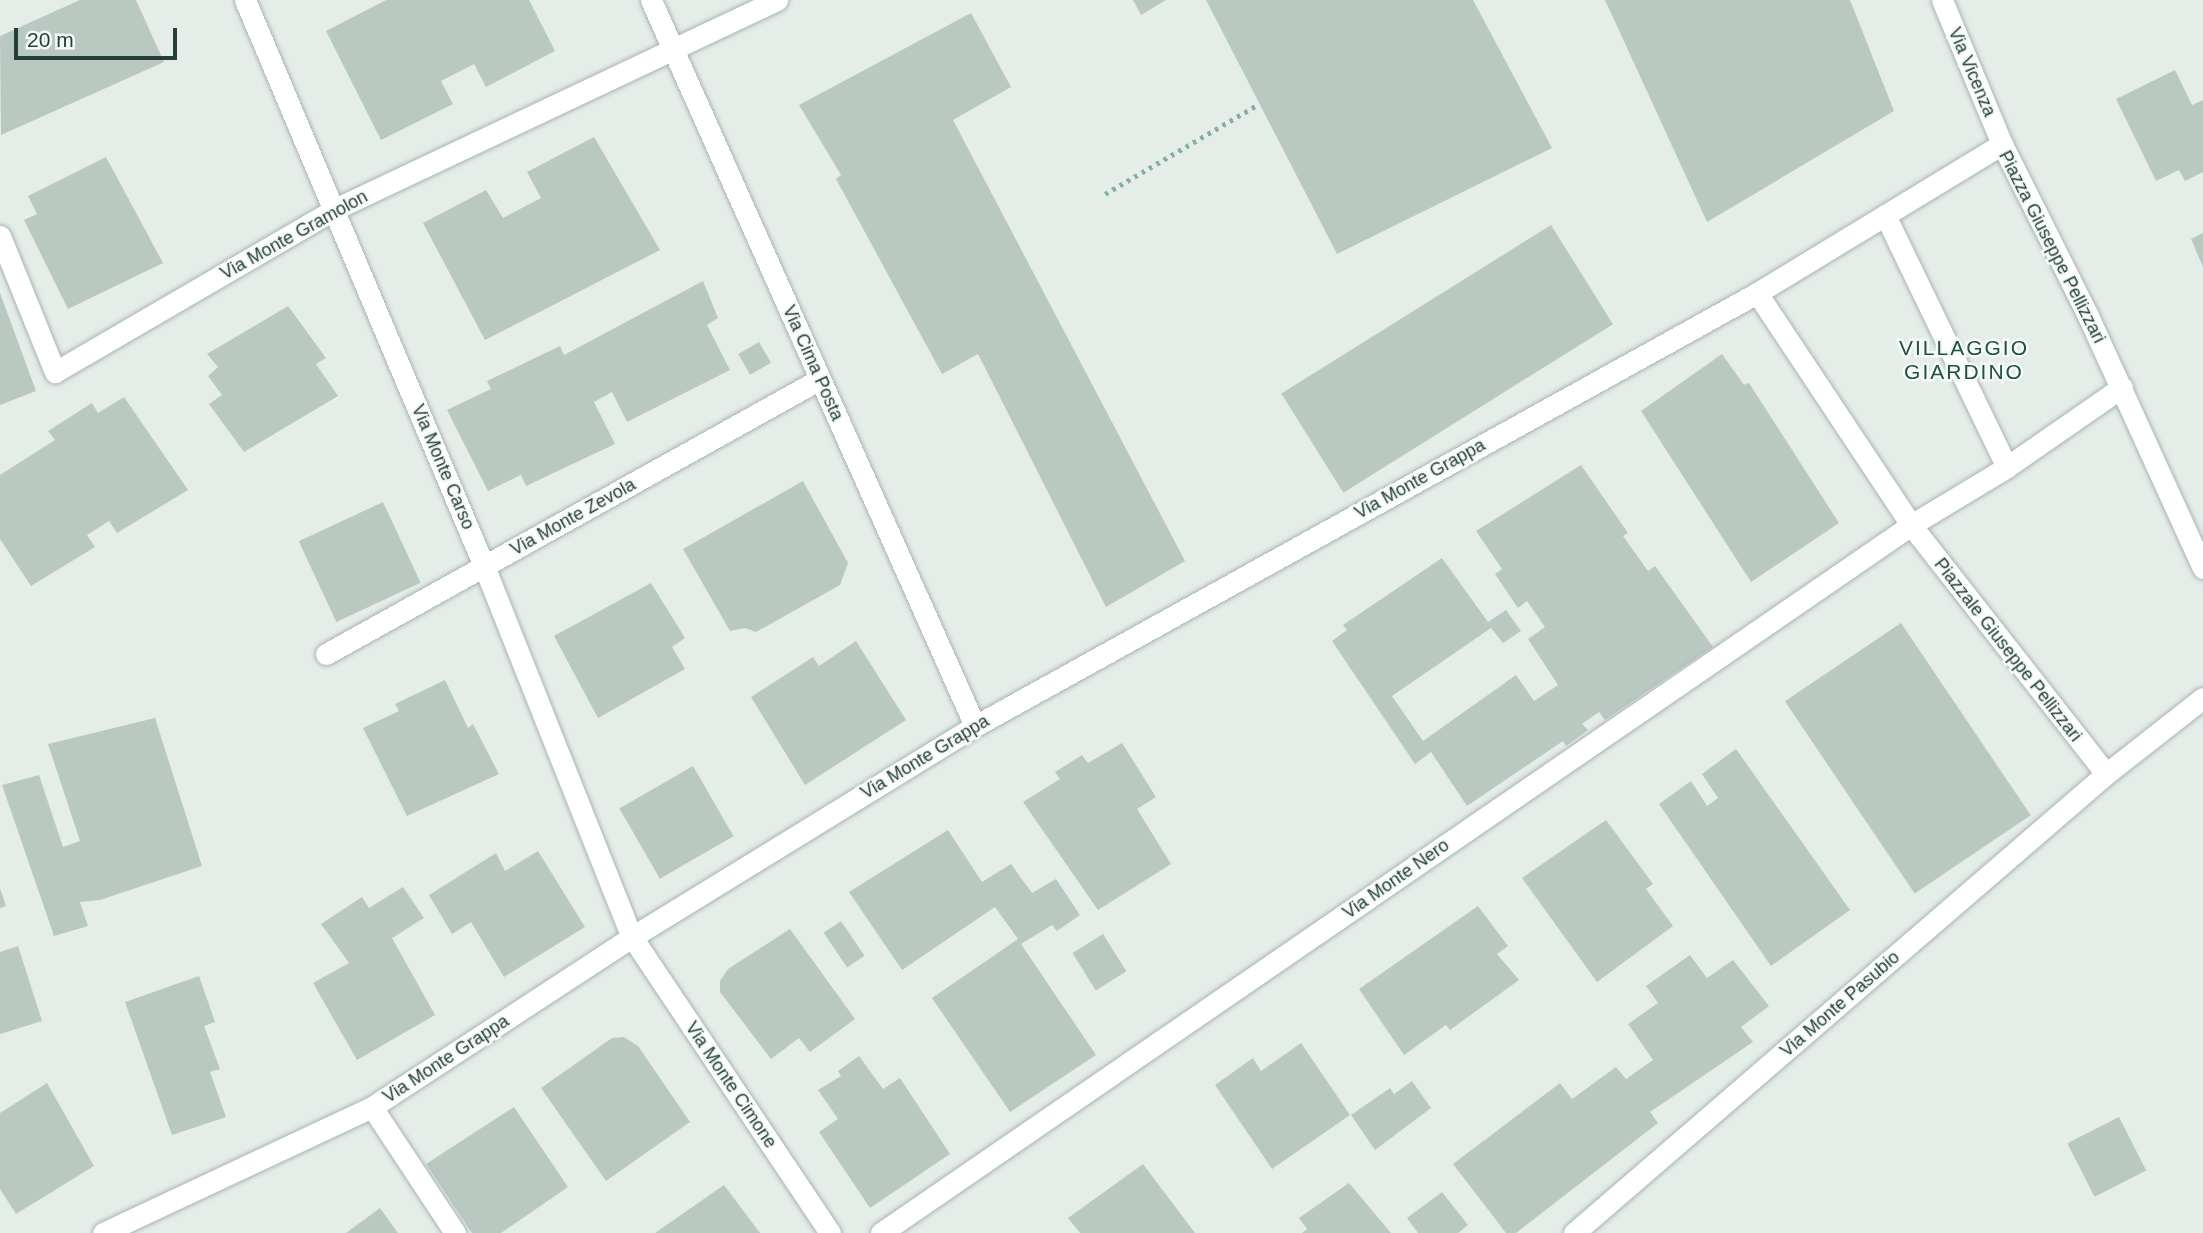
<!DOCTYPE html>
<html>
<head>
<meta charset="utf-8">
<style>
	body { margin:0 }
	#map { position:relative; width:2203px; height:1233px; overflow:hidden; background:#e5ede9; font-family:Helvetica,sans-serif }
	div>[style] { position:absolute }
	[style*='--x'] { left:calc(var(--x)*1px); top:calc(var(--y)*1px); width:calc(var(--w)*1px); rotate:calc(var(--a)*1deg) }
	.building>* { inset:0; background:#bac8c2; transform-origin:0 0 }
	.path>* { height:4.5px; margin-top:-2.25px; transform-origin:0; background:repeating-linear-gradient(90deg,#87b0a2 0 3.5px,transparent 0 8.5px) }
	.roads { filter:drop-shadow(0 0 2px #a7b5b0) drop-shadow(0 0 2px #a7b5b0) }
	.service>* { height:21px; margin:-10.5px; padding:0 10.5px; transform-origin:10.5px; border-radius:10.5px; background:#fff }
	.minor>* { height:21px; margin:-10.5px; padding:0 10.5px; transform-origin:10.5px; border-radius:10.5px; background:#fff }
	.tertiary>* { height:21px; margin:-10.5px; padding:0 10.5px; transform-origin:10.5px; border-radius:10.5px; background:#fff }
	span { translate:-50% -50%; white-space:nowrap; text-align:center; line-height:1.15; -webkit-text-stroke:5px #f5faf8; paint-order:stroke }
	.street-label { font-size:18px; color:#243f37 }
	.quarter-label { font-size:21px; color:#215044; letter-spacing:2px }
	.scale { position:absolute; left:14px; top:28px; width:163px; height:32px; box-sizing:border-box; border:4px solid #243f37; border-top:0; padding-left:9px; font-size:21px; line-height:24px; white-space:nowrap; color:#243f37; -webkit-text-stroke:5px #f5faf8; paint-order:stroke }
</style>
</head>
<body>
<div id="map">
	<div class="building">
		<i style="clip-path:polygon(80px 0,136px 0,164px 62px,1px 135px,0 36px)"></i>
		<i style="clip-path:polygon(386px 0,529px 0,555px 51px,486px 87px,474px 64px,441px 81px,453px 104px,381px 140px,326px 31px)"></i>
		<i style="clip-path:polygon(1133px 0,1166px 0,1141px 15px)"></i>
		<i style="clip-path:polygon(1206px 0,1473px 0,1552px 148px,1337px 254px)"></i>
		<i style="clip-path:polygon(1605px 0,1850px 0,1894px 111px,1707px 222px)"></i>
		<i style="clip-path:polygon(971px 13px,1011px 87px,953px 120px,1185px 561px,1106px 607px,978px 354px,942px 374px,836px 179px,841px 175px,799px 105px)"></i>
		<i style="clip-path:polygon(2175px 70px,2192px 105px,2203px 100px,2203px 172px,2185px 181px,2179px 170px,2156px 181px,2116px 99px)"></i>
		<i style="clip-path:polygon(594px 137px,660px 250px,485px 340px,423px 223px,486px 190px,503px 218px,541px 198px,527px 172px)"></i>
		<i style="clip-path:polygon(106px 157px,163px 263px,68px 309px,24px 220px,37px 214px,28px 196px)"></i>
		<i style="left:1551px;top:225px;width:117px;height:318px;rotate:58deg"></i>
		<i style="clip-path:polygon(2203px 233px,2203px 267px,2191px 239px)"></i>
		<i style="clip-path:polygon(703px 281px,718px 318px,707px 325px,730px 370px,627px 422px,612px 392px,594px 402px,615px 444px,526px 486px,521px 475px,488px 491px,447px 410px,491px 389px,487px 381px,560px 346px,564px 355px)"></i>
		<i style="clip-path:polygon(0 293px,36px 391px,0 405px)"></i>
		<i style="clip-path:polygon(288px 306px,326px 358px,316px 364px,338px 396px,244px 452px,209px 404px,222px 395px,208px 376px,218px 367px,207px 354px)"></i>
		<i style="left:759px;top:342px;width:24px;height:24px;rotate:60deg"></i>
		<i style="clip-path:polygon(1722px 354px,1744px 385px,1749px 383px,1839px 523px,1751px 582px,1641px 411px)"></i>
		<i style="clip-path:polygon(124px 397px,188px 490px,117px 533px,109px 521px,87px 535px,95px 547px,31px 586px,0 539px,0 475px,55px 440px,48px 431px,92px 403px,98px 413px)"></i>
		<i style="clip-path:polygon(1581px 465px,1628px 533px,1623px 536px,1648px 571px,1655px 566px,1713px 647px,1605px 720px,1599px 712px,1582px 724px,1588px 730px,1566px 746px,1563px 741px,1467px 806px,1431px 752px,1415px 764px,1332px 641px,1347px 630px,1343px 625px,1442px 558px,1488px 622px,1506px 610px,1521px 631px,1503px 643px,1491px 628px,1392px 696px,1423px 741px,1516px 675px,1534px 701px,1558px 685px,1528px 639px,1545px 627px,1527px 601px,1518px 608px,1495px 574px,1502px 569px,1476px 531px)"></i>
		<i style="clip-path:polygon(803px 481px,848px 563px,840px 585px,756px 632px,745px 628px,730px 631px,683px 549px)"></i>
		<i style="left:383px;top:502px;width:89px;height:93px;rotate:65deg"></i>
		<i style="clip-path:polygon(651px 583px,685px 638px,672px 647px,685px 669px,598px 718px,554px 636px)"></i>
		<i style="left:1901px;top:623px;width:232px;height:140px;rotate:56deg"></i>
		<i style="clip-path:polygon(856px 641px,906px 720px,805px 785px,751px 697px,813px 657px,819px 666px)"></i>
		<i style="clip-path:polygon(445px 680px,468px 728px,473px 724px,499px 774px,407px 816px,363px 728px,399px 711px,395px 704px)"></i>
		<i style="clip-path:polygon(155px 718px,202px 866px,100px 900px,80px 902px,88px 926px,54px 936px,2px 785px,39px 775px,63px 847px,80px 841px,48px 744px)"></i>
		<i style="clip-path:polygon(1122px 743px,1156px 797px,1137px 809px,1171px 864px,1098px 910px,1023px 802px,1060px 779px,1055px 772px,1082px 755px,1088px 763px)"></i>
		<i style="clip-path:polygon(1736px 749px,1850px 910px,1771px 966px,1659px 804px,1691px 781px,1707px 806px,1718px 798px,1702px 774px)"></i>
		<i style="left:693px;top:766px;width:81px;height:85px;rotate:60deg"></i>
		<i style="clip-path:polygon(1606px 820px,1653px 884px,1646px 889px,1673px 926px,1597px 982px,1522px 878px)"></i>
		<i style="clip-path:polygon(948px 830px,982px 882px,1011px 864px,1032px 893px,1056px 879px,1080px 915px,1057px 931px,1052px 925px,1021px 944px,1096px 1055px,1010px 1112px,932px 998px,1018px 939px,995px 907px,902px 970px,849px 892px)"></i>
		<i style="clip-path:polygon(538px 851px,585px 927px,504px 977px,471px 922px,452px 934px,429px 895px,496px 853px,505px 871px)"></i>
		<i style="clip-path:polygon(403px 887px,424px 918px,392px 938px,435px 1015px,357px 1060px,313px 983px,349px 963px,321px 924px,362px 897px,369px 908px)"></i>
		<i style="clip-path:polygon(0 888px,6px 906px,0 908px)"></i>
		<i style="clip-path:polygon(1478px 906px,1508px 946px,1497px 954px,1519px 980px,1450px 1030px,1446px 1025px,1404px 1055px,1359px 989px)"></i>
		<i style="left:841px;top:921px;width:42px;height:21px;rotate:56deg"></i>
		<i style="clip-path:polygon(790px 929px,855px 1019px,810px 1052px,799px 1038px,771px 1059px,720px 992px,720px 981px,728px 969px)"></i>
		<i style="left:1103px;top:934px;width:44px;height:36px;rotate:58deg"></i>
		<i style="clip-path:polygon(18px 946px,42px 1021px,0 1034px,0 952px)"></i>
		<i style="clip-path:polygon(1690px 955px,1707px 978px,1733px 960px,1769px 1006px,1741px 1027px,1753px 1042px,1650px 1112px,1658px 1123px,1516px 1233px,1506px 1233px,1453px 1164px,1560px 1083px,1572px 1099px,1616px 1067px,1626px 1079px,1653px 1060px,1628px 1024px,1658px 1003px,1646px 986px)"></i>
		<i style="clip-path:polygon(199px 976px,215px 1022px,204px 1026px,220px 1069px,210px 1072px,226px 1117px,172px 1135px,125px 1002px)"></i>
		<i style="clip-path:polygon(624px 1037px,638px 1046px,690px 1122px,606px 1181px,541px 1088px,612px 1038px)"></i>
		<i style="clip-path:polygon(1301px 1043px,1350px 1115px,1272px 1169px,1215px 1085px,1253px 1058px,1261px 1071px)"></i>
		<i style="clip-path:polygon(859px 1056px,883px 1089px,900px 1078px,950px 1154px,870px 1208px,819px 1132px,838px 1119px,818px 1090px,841px 1076px,838px 1071px)"></i>
		<i style="clip-path:polygon(1412px 1081px,1431px 1108px,1375px 1150px,1351px 1115px,1390px 1088px,1394px 1094px)"></i>
		<i style="clip-path:polygon(47px 1083px,94px 1166px,16px 1214px,0 1189px,0 1113px)"></i>
		<i style="clip-path:polygon(514px 1107px,568px 1187px,501px 1233px,472px 1233px,426px 1164px)"></i>
		<i style="left:2119px;top:1117px;width:60px;height:58px;rotate:63deg"></i>
		<i style="clip-path:polygon(1143px 1164px,1195px 1233px,1080px 1233px,1068px 1218px)"></i>
		<i style="clip-path:polygon(1349px 1183px,1391px 1233px,1302px 1233px,1307px 1229px,1299px 1218px)"></i>
		<i style="clip-path:polygon(724px 1185px,760px 1233px,655px 1233px)"></i>
		<i style="clip-path:polygon(1442px 1192px,1468px 1225px,1458px 1233px,1418px 1233px,1407px 1218px)"></i>
		<i style="clip-path:polygon(380px 1208px,398px 1233px,346px 1233px)"></i>
	</div>
	<div class="path">
		<i style="--x:1105;--y:194;--w:178;--a:-30.3"></i>
	</div>
	<div class="roads">
		<div class="service">
			<i style="--x:673;--y:49;--w:115;--a:-25.2"></i>
		</div>
		<div class="minor">
			<i style="--x:245;--y:0;--w:614;--a:67.11"></i>
			<i style="--x:484;--y:566;--w:399;--a:68.3"></i>
			<i style="--x:632;--y:937;--w:356;--a:56.2"></i>
			<i style="--x:651;--y:0;--w:795;--a:65.95"></i>
			<i style="--x:1885;--y:215;--w:280;--a:64.2"></i>
			<i style="--x:0;--y:236;--w:147;--a:68"></i>
			<i style="--x:55;--y:372;--w:324;--a:-30.2"></i>
			<i style="--x:335;--y:209;--w:374;--a:-25.3"></i>
			<i style="--x:1757;--y:293;--w:278;--a:56.4"></i>
			<i style="--x:1911;--y:525;--w:316;--a:51.9"></i>
			<i style="--x:326;--y:654;--w:565;--a:-29.1"></i>
			<i style="--x:372;--y:1107;--w:151;--a:56.6"></i>
			<i style="--x:881;--y:1233;--w:1250;--a:-34.5"></i>
			<i style="--x:1911;--y:525;--w:112;--a:-31.1"></i>
			<i style="--x:2007;--y:467;--w:140;--a:-34.8"></i>
			<i style="--x:1574;--y:1233;--w:703;--a:-40.79"></i>
			<i style="--x:2106;--y:774;--w:123;--a:-38.1"></i>
		</div>
		<div class="tertiary">
			<i style="--x:1942;--y:0;--w:156;--a:67.4"></i>
			<i style="--x:2002;--y:144;--w:192;--a:63.4"></i>
			<i style="--x:2088;--y:316;--w:277;--a:65.5"></i>
			<i style="--x:103;--y:1233;--w:297;--a:-25.1"></i>
			<i style="--x:372;--y:1107;--w:311;--a:-33.2"></i>
			<i style="--x:632;--y:937;--w:403;--a:-31.6"></i>
			<i style="--x:975;--y:726;--w:894;--a:-28.97"></i>
			<i style="--x:1757;--y:293;--w:287;--a:-31.3"></i>
		</div>
	</div>
	<div class="street-label">
		<span style="left:1972px;top:72px;rotate:67deg">Via Vicenza</span>
		<span style="left:294px;top:235px;rotate:-29deg">Via Monte Gramolon</span>
		<span style="left:2052px;top:247px;rotate:63deg">Piazza Giuseppe Pellizzari</span>
		<span style="left:813px;top:363px;rotate:66deg">Via Cima Posta</span>
		<span style="left:443px;top:467px;rotate:67deg">Via Monte Carso</span>
		<span style="left:1420px;top:479px;rotate:-29deg">Via Monte Grappa</span>
		<span style="left:573px;top:517px;rotate:-29deg">Via Monte Zevola</span>
		<span style="left:2008px;top:650px;rotate:52deg">Piazzale Giuseppe Pellizzari</span>
		<span style="left:925px;top:757px;rotate:-31deg">Via Monte Grappa</span>
		<span style="left:1396px;top:879px;rotate:-35deg">Via Monte Nero</span>
		<span style="left:1840px;top:1004px;rotate:-41deg">Via Monte Pasubio</span>
		<span style="left:446px;top:1059px;rotate:-33deg">Via Monte Grappa</span>
		<span style="left:731px;top:1085px;rotate:56deg">Via Monte Cimone</span>
	</div>
	<div class="quarter-label">
		<span style="left:1964px;top:360px">VILLAGGIO<br>GIARDINO</span>
	</div>
	<div class="scale">20 m</div>
</div>
</body>
</html>
